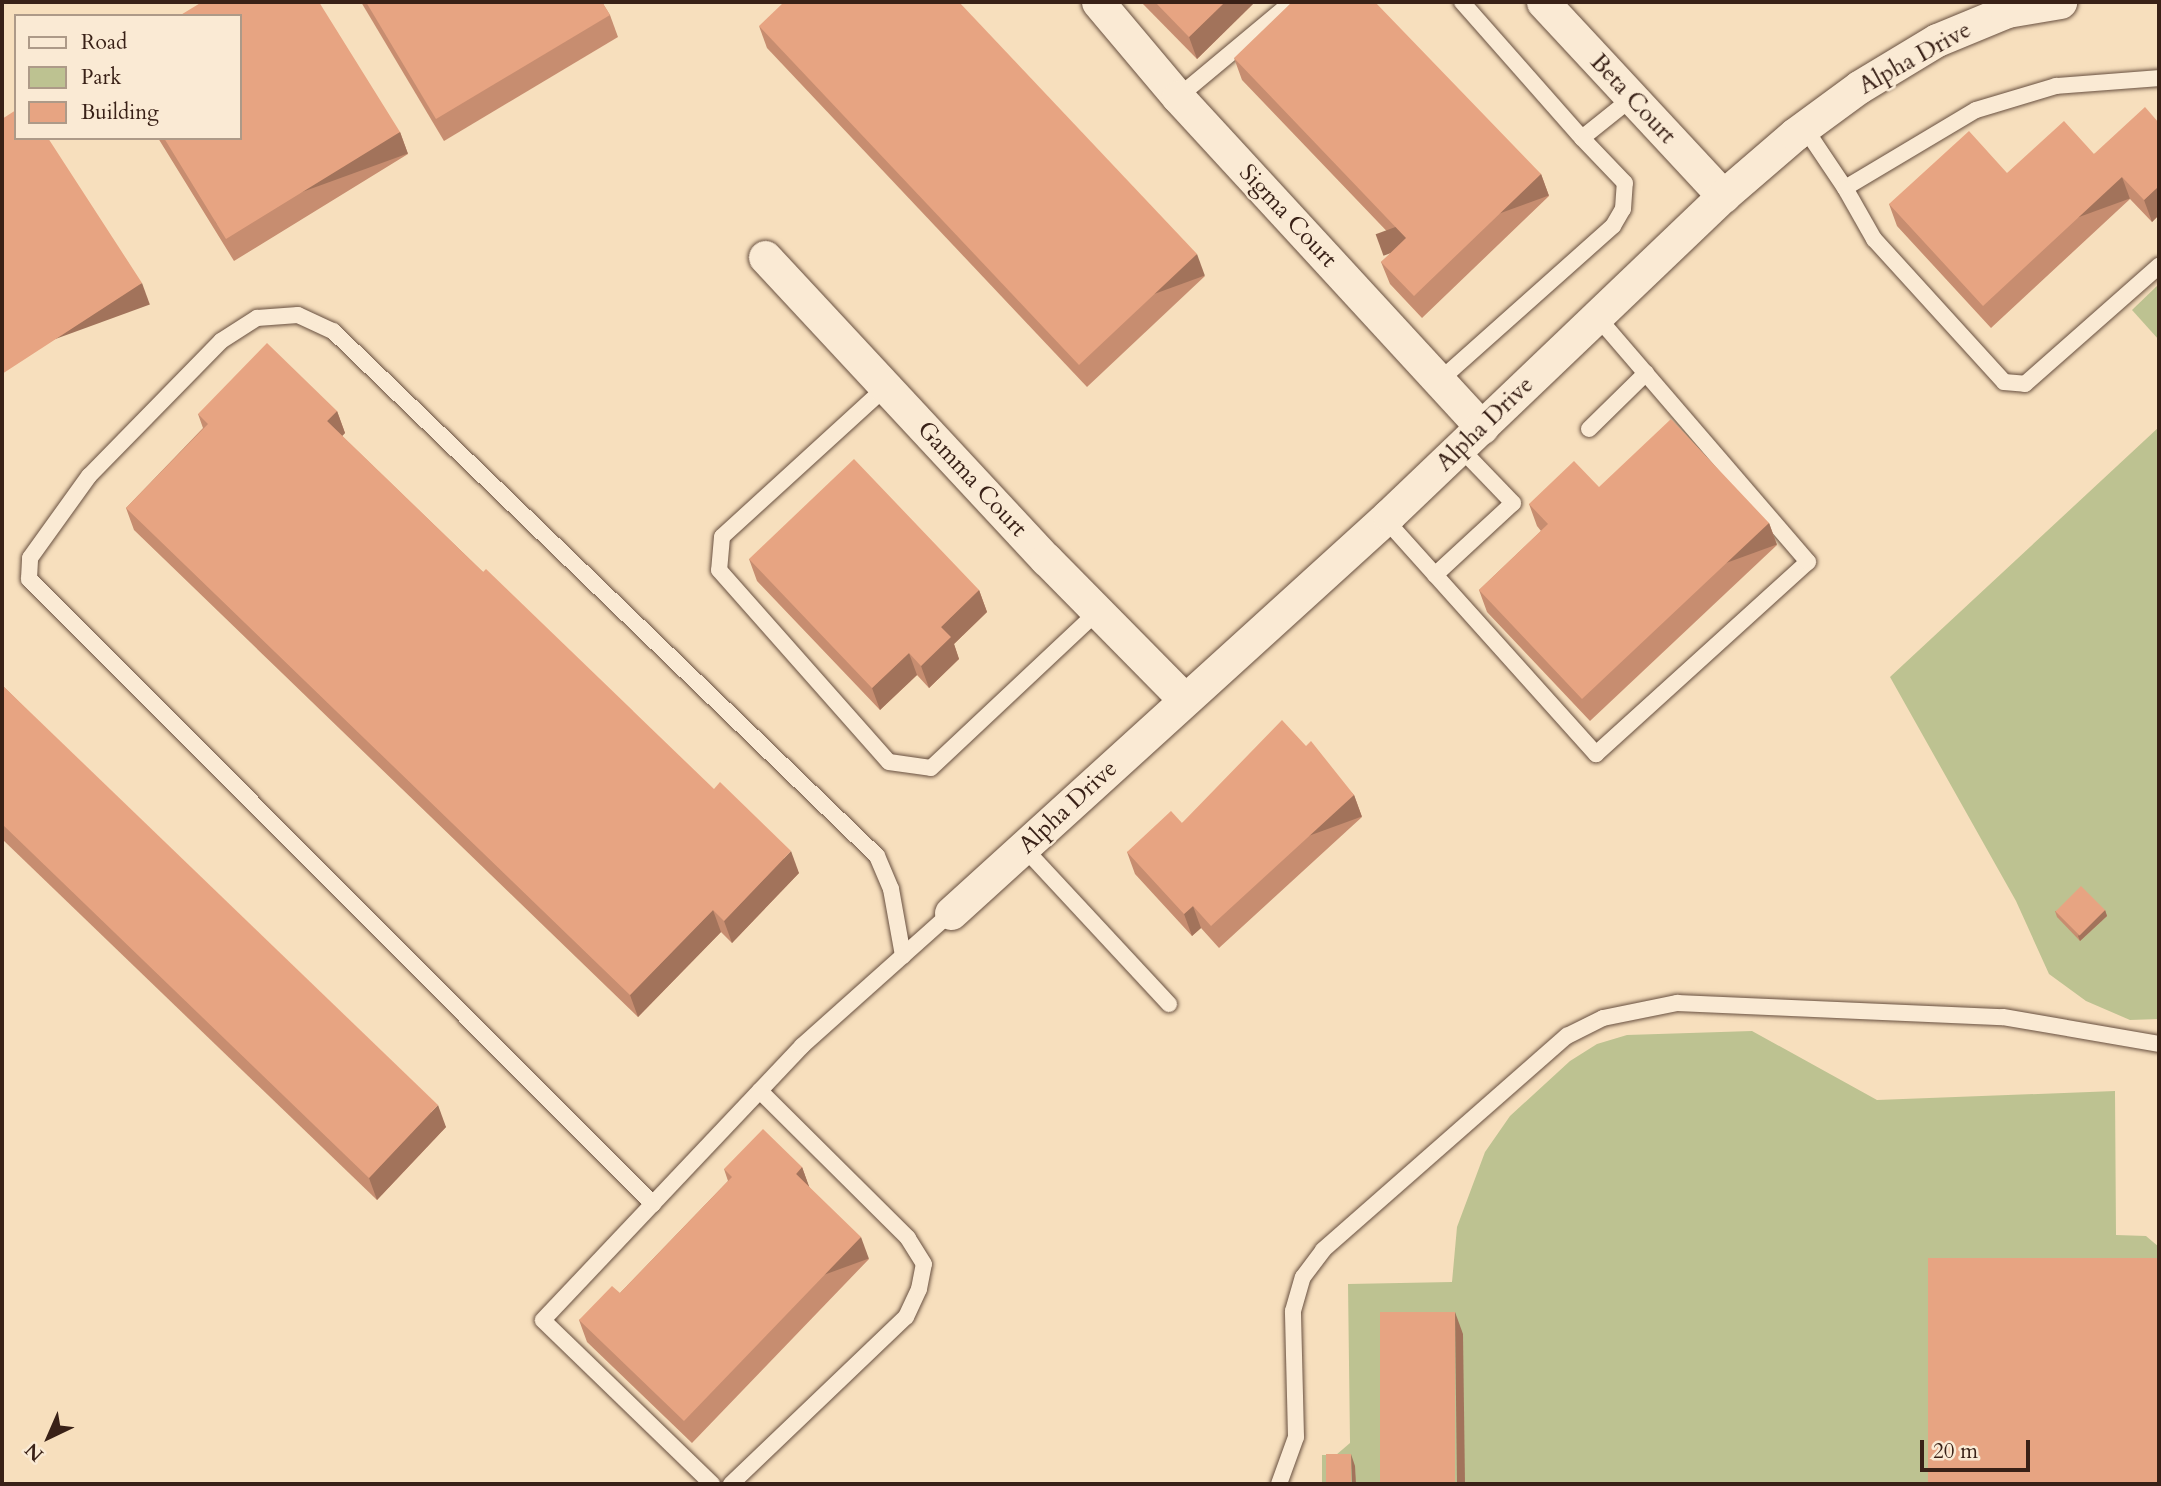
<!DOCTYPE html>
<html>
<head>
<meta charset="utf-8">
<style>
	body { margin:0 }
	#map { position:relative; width:2161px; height:1486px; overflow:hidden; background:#f7dfbd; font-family:Cardo,serif }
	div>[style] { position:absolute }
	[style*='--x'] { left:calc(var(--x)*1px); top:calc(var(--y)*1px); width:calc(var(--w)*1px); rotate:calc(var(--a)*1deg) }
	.green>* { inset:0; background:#bdc291 }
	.roads { filter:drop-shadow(0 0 2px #685040) drop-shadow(0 0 2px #685040) }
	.lane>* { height:16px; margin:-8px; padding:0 8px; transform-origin:8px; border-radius:8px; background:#faead4 }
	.street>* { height:33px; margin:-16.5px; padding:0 16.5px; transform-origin:16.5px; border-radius:16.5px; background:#faead4 }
	.wall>* { inset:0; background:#c78d70 }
	.shaded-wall>* { inset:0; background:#a2735b; transform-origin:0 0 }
	.building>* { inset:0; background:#e7a482; transform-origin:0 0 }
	span { translate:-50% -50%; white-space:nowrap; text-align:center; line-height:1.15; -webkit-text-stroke:5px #faead4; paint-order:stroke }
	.street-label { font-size:24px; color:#392117 }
	.frame { position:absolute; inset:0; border:4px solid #392117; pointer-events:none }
	.legend { position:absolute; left:14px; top:14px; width:228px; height:126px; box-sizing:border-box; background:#faead4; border:2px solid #ad9a88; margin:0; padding:9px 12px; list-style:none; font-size:21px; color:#392117 }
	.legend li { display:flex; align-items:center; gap:14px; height:35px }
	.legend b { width:35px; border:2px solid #ad9a88 }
	.north { position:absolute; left:14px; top:1402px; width:70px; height:70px; -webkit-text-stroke:5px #faead4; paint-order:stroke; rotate:224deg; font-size:19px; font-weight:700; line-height:28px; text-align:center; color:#392117 }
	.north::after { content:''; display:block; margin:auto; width:24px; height:32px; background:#392117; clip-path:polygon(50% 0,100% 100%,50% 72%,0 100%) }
	.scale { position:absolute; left:1920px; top:1440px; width:110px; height:32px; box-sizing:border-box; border:4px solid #392117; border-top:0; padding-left:9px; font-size:21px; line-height:24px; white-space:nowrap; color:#392117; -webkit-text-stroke:5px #faead4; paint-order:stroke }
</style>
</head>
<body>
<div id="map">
	<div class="green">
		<i style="clip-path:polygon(2159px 284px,2159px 340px,2132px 310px)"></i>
		<i style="clip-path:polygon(2159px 427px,2159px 1019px,2130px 1020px,2086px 1001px,2049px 974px,2016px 901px,1890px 677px)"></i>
		<i style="clip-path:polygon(1752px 1031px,1877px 1100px,2115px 1091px,2116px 1235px,2146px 1236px,2159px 1247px,2159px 1484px,1322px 1484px,1322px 1455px,1336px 1455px,1350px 1443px,1348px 1284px,1452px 1282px,1457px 1227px,1485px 1152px,1510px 1116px,1570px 1061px,1597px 1044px,1627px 1035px)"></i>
	</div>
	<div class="roads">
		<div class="lane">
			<i style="--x:1462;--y:2;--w:181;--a:48.6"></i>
			<i style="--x:1178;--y:97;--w:148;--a:-39.8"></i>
			<i style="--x:1804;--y:127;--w:73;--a:56.1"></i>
			<i style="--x:1845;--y:188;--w:152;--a:-30.8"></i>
			<i style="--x:1976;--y:110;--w:84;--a:-16.7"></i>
			<i style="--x:2056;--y:86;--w:103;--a:-4.4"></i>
			<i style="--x:1845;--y:188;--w:59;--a:60.4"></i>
			<i style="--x:1874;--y:239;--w:193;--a:47.7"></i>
			<i style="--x:2004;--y:382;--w:21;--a:5"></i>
			<i style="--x:2025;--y:384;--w:179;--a:-41.4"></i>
			<i style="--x:1439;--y:381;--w:233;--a:-41.7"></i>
			<i style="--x:1613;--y:226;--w:20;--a:-60"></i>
			<i style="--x:1623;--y:209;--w:26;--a:-86"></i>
			<i style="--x:1625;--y:183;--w:62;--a:-133.7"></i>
			<i style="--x:1582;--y:138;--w:64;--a:-38.7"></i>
			<i style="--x:886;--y:387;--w:222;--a:137.6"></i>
			<i style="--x:722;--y:537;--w:33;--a:95"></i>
			<i style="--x:719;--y:570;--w:256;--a:48.5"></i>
			<i style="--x:889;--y:762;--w:42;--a:8.1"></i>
			<i style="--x:931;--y:768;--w:229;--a:-43.2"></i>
			<i style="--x:1589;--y:429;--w:80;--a:-44.5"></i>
			<i style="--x:1385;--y:519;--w:316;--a:48.1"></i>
			<i style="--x:1596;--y:754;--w:286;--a:-42.2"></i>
			<i style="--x:1808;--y:562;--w:323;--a:-130.7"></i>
			<i style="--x:1435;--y:575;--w:106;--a:-42.7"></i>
			<i style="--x:1513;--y:503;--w:76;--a:-133.9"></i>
			<i style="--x:1024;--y:848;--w:213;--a:47.1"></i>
			<i style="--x:653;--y:1204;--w:883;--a:-134.95"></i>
			<i style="--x:29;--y:579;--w:21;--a:-87"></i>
			<i style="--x:30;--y:558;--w:101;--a:-54.3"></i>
			<i style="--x:89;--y:476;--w:189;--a:-45.6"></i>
			<i style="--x:221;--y:341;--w:43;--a:-32.6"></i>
			<i style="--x:257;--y:318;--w:41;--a:-4.2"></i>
			<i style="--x:298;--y:315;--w:38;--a:25"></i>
			<i style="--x:333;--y:331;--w:756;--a:43.98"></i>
			<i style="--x:877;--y:856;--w:36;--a:67"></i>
			<i style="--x:891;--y:889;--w:68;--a:79.8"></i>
			<i style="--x:712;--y:1484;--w:235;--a:-135.9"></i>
			<i style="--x:543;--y:1320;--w:377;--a:-46.6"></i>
			<i style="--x:802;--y:1046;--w:200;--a:-41.8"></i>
			<i style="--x:731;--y:1484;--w:242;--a:-43.7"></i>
			<i style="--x:906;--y:1317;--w:31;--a:-65"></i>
			<i style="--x:919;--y:1289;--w:25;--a:-79"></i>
			<i style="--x:924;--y:1264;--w:31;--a:-122"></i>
			<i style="--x:908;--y:1238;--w:209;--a:-135.2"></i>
			<i style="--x:1279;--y:1484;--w:50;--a:-70.1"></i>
			<i style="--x:1296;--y:1437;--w:126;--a:-91.4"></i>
			<i style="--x:1293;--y:1311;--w:35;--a:-74"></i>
			<i style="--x:1303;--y:1277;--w:34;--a:-53"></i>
			<i style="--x:1323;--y:1250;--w:325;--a:-41.3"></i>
			<i style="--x:1567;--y:1036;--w:40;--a:-26.6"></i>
			<i style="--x:1603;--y:1018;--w:76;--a:-11.5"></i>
			<i style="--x:1677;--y:1003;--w:326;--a:2.5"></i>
			<i style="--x:2003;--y:1017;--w:158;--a:9.8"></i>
		</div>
		<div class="street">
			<i style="--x:1098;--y:2;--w:124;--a:49.9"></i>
			<i style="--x:1178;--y:97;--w:449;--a:47.4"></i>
			<i style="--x:1543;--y:2;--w:265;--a:47.1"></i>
			<i style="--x:765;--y:257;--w:413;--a:47.1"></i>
			<i style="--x:1046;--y:559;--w:195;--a:45.4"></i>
			<i style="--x:951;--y:913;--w:592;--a:-42.26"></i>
			<i style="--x:1389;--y:515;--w:462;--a:-43.7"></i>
			<i style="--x:1723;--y:196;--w:95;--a:-40.7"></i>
			<i style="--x:1795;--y:134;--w:79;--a:-36.3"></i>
			<i style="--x:1859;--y:87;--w:91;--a:-31.1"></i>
			<i style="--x:1937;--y:40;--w:76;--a:-22.5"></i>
			<i style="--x:2007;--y:11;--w:54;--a:-9.6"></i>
		</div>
	</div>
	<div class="wall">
		<i style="clip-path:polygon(361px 2px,602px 2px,610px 15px,618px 37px,444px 141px)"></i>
		<i style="clip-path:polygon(1141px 2px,1255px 2px,1197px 59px)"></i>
		<i style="clip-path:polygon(759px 26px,1205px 276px,1087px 387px,767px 48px)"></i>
		<i style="clip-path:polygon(1234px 58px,1541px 174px,1549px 196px,1422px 318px,1390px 284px,1381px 262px,1400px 245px,1242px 80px)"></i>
		<i style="clip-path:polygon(2159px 123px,2159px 215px,2152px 222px,2130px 199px,1991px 328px,1897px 226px,1889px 204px,2007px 173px,2094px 154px)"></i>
		<i style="clip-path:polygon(400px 132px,408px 154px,234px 261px,158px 138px,240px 138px)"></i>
		<i style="clip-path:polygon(337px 411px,345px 433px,342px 436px,483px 572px,799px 873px,732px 943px,721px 932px,638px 1017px,134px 530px,126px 508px,203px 428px,198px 414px)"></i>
		<i style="clip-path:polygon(1599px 487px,1769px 523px,1777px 545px,1590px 721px,1487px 612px,1479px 590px,1541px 531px,1537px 526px,1529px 504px)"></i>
		<i style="clip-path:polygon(749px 559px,979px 590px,987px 612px,954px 644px,959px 659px,929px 688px,917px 675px,880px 710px,757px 581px)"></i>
		<i style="clip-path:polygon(2px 685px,446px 1127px,377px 1200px,2px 839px)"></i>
		<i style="clip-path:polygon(1306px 746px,1354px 795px,1362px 817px,1219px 948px,1201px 928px,1192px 936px,1135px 874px,1127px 852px,1182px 823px)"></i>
		<i style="clip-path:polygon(2105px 910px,2107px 916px,2080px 941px,2057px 917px,2055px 911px)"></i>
		<i style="clip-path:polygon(802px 1167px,809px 1187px,869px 1259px,692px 1443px,587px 1342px,579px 1320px,620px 1293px,728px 1181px,724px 1169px)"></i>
	</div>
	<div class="shaded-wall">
		<i style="clip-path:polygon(1225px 2px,1255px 2px,1197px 59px,1189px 37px)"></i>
		<i style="left:400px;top:132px;width:23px;height:204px;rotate:70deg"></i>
		<i style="left:1541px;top:174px;width:23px;height:176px;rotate:70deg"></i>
		<i style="left:2122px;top:177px;width:23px;height:190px;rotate:70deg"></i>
		<i style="clip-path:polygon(2159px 186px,2159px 215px,2152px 222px,2144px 200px)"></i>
		<i style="left:1197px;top:254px;width:23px;height:162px;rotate:70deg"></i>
		<i style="left:142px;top:283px;width:23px;height:167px;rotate:70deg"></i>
		<i style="clip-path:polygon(337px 411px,345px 433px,335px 443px,327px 421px)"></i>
		<i style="left:1769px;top:523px;width:23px;height:257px;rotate:70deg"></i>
		<i style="clip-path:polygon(979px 590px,987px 612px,954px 644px,959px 659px,929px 688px,921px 666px,941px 627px)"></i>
		<i style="clip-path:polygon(909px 653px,917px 675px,880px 710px,872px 688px)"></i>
		<i style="left:1354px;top:795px;width:23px;height:194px;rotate:70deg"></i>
		<i style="clip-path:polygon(791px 851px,799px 873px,732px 943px,724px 921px)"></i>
		<i style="clip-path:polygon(1193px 906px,1201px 928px,1192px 936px,1184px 914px)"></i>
		<i style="clip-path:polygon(713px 910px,721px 932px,638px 1017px,630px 995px)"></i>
		<i style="clip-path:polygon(2105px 910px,2107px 916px,2080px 941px,2078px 936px)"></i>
		<i style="clip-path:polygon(438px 1105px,446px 1127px,377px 1200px,369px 1178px)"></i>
		<i style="clip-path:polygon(802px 1167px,810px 1189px,796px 1174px)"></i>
		<i style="left:861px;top:1237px;width:23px;height:255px;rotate:70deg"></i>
		<i style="clip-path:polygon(1455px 1312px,1463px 1334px,1465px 1484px,1457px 1484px)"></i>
		<i style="clip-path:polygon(1351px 1454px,1355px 1466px,1356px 1484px,1352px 1484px)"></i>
	</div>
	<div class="building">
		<i style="clip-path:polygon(202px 2px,319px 2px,400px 132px,226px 239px,164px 138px,240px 138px,240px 16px,179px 16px)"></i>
		<i style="clip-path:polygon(366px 2px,602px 2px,610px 15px,436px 119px)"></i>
		<i style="clip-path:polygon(784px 2px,959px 2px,1197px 254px,1079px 365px,759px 26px)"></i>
		<i style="clip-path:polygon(1155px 2px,1225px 2px,1189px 37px)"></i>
		<i style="clip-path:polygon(1292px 2px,1375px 2px,1541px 174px,1414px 296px,1381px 262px,1406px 238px,1234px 58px)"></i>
		<i style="clip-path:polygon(2145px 107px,2159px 123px,2159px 186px,2144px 200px,2122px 177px,1983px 306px,1889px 204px,1969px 131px,2007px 173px,2064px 121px,2094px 154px)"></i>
		<i style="clip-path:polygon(16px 110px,16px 138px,48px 138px,142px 283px,2px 374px,2px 119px)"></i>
		<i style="clip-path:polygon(267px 343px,337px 411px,327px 421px,483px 572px,486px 569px,714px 789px,720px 782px,791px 851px,724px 921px,713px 910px,630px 995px,126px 508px,208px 424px,198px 414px)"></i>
		<i style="clip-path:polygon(1671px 419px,1769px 523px,1582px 699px,1479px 590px,1548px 524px,1529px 504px,1574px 461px,1599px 487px)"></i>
		<i style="clip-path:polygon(854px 459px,979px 590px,941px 627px,951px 637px,921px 666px,909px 653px,872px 688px,749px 559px)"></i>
		<i style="clip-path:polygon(2px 685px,438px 1105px,369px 1178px,2px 824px)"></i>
		<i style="clip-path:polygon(1282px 720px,1306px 746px,1311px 741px,1354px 795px,1211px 926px,1193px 906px,1184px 914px,1127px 852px,1171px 811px,1182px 823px)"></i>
		<i style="left:2081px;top:886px;width:34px;height:36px;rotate:45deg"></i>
		<i style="clip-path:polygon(763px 1129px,802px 1167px,796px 1174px,861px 1237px,684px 1421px,579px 1320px,612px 1286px,620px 1293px,732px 1177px,724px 1169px)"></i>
		<i style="left:2159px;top:1258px;width:226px;height:231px;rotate:90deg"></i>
		<i style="left:1380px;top:1312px;width:75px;height:172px"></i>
		<i style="left:1326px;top:1454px;width:25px;height:30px"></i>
	</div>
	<div class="street-label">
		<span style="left:1915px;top:58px;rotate:-29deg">Alpha Drive</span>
		<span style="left:1633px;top:99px;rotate:47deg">Beta Court</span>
		<span style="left:1288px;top:216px;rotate:47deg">Sigma Court</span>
		<span style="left:1485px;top:424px;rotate:-44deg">Alpha Drive</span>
		<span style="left:972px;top:479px;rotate:47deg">Gamma Court</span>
		<span style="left:1068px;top:807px;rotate:-43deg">Alpha Drive</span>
	</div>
	<div class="frame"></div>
	<ul class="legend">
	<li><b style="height:9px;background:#faead4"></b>Road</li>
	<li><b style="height:19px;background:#bdc291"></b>Park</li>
	<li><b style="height:19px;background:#e7a482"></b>Building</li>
	</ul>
	<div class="north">N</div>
	<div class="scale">20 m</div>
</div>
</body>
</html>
